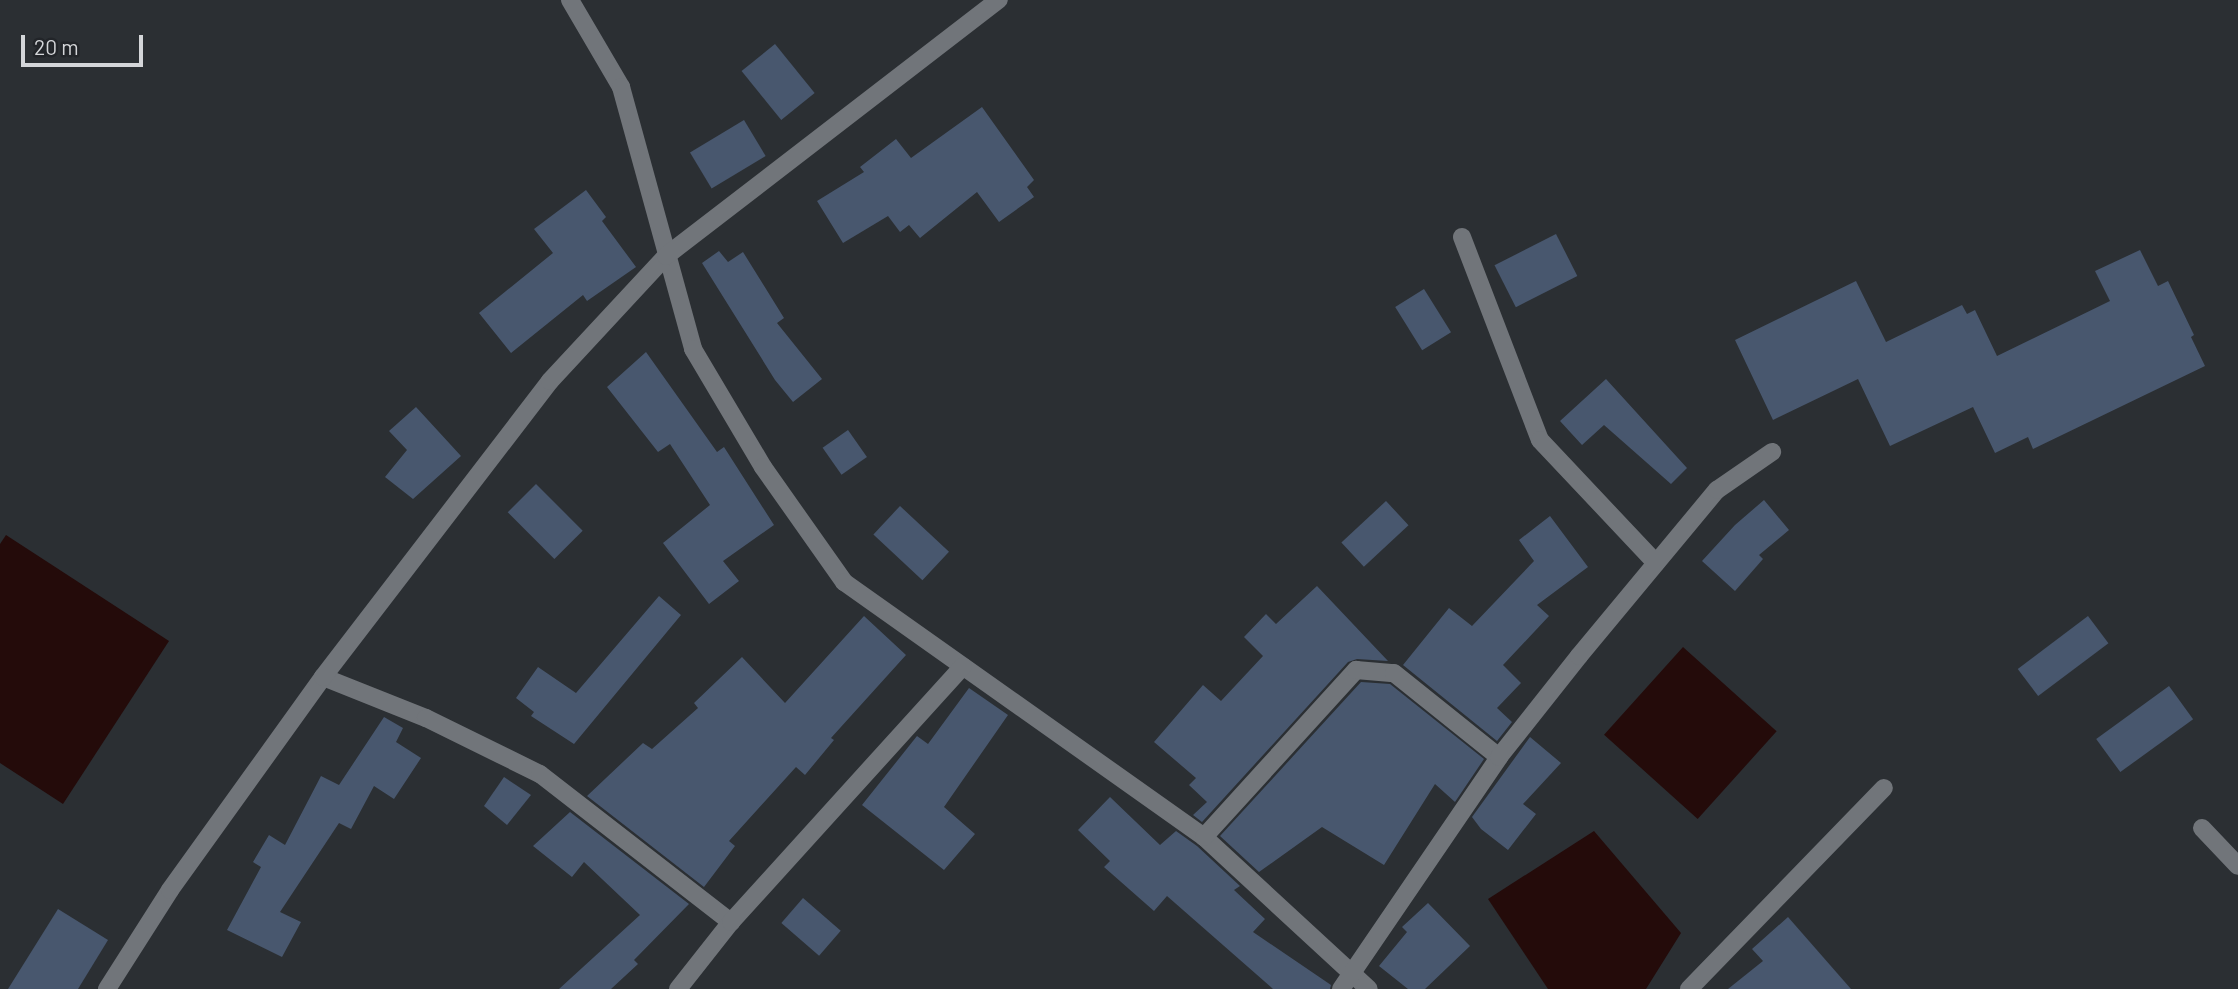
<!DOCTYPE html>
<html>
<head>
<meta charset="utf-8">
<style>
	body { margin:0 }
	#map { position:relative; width:2238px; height:989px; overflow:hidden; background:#2b2f33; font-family:Barlow,sans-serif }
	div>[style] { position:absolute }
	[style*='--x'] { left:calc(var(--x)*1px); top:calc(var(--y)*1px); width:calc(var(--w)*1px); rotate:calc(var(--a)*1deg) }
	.water>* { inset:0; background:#240b0a; transform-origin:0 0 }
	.building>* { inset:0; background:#48576e; transform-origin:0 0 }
	.lane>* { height:18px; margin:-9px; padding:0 9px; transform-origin:9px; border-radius:9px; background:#71757a }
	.street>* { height:18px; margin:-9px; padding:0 9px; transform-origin:9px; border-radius:9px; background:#71757a }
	span { translate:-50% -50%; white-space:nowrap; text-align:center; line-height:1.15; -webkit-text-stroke:5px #222529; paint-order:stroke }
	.scale { position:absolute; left:21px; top:35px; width:122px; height:32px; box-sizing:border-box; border:4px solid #d4d6d9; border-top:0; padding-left:9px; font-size:21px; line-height:24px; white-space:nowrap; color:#d4d6d9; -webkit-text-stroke:5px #222529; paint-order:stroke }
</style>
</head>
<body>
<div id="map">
	<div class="water">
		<i style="clip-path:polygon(6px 535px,169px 641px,63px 804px,0 763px,0 544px)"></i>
		<i style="left:1683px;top:647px;width:126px;height:118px;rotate:42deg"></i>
		<i style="clip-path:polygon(1594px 831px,1681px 933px,1646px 989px,1548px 989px,1488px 899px)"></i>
	</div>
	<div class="building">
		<i style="left:775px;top:44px;width:63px;height:43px;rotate:51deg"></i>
		<i style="clip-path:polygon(982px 107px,1034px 180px,1027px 187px,1034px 197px,999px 222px,977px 192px,920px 238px,909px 225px,900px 232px,888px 216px,843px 243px,817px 201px,864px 172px,860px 167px,896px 139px,911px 158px)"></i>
		<i style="left:744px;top:120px;width:42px;height:63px;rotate:59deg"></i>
		<i style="clip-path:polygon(586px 190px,606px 217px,602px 221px,636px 267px,587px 301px,583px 295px,511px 353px,479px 313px,553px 253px,534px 229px)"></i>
		<i style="left:1556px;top:234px;width:47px;height:69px;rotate:63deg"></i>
		<i style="clip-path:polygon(2140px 250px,2158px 286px,2168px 281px,2194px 335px,2191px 337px,2205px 366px,2033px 449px,2028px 437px,1995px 453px,1973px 407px,1890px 446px,1858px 379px,1773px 420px,1735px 340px,1856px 281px,1886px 342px,1962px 305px,1967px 314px,1975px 310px,1997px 356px,2110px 301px,2095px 271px)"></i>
		<i style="clip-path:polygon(719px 251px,728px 262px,743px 252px,784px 318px,777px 323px,822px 379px,793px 402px,775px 380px,702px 263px)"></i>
		<i style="left:1424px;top:289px;width:51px;height:34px;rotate:58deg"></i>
		<i style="clip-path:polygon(646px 352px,717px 452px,724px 447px,774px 525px,723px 561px,739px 581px,709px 604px,663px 543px,710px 505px,670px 444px,658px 452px,607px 387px)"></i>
		<i style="clip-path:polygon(1606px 379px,1687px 468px,1671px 484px,1604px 425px,1582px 445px,1560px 421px)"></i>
		<i style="clip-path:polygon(416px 407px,461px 456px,413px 499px,385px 477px,407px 450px,389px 431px)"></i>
		<i style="left:848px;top:430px;width:33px;height:31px;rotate:55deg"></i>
		<i style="left:536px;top:484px;width:66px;height:40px;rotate:45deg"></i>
		<i style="clip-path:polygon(1764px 500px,1789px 530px,1759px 555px,1763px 559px,1735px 591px,1702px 561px,1735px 525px)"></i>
		<i style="left:1386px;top:501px;width:33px;height:61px;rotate:47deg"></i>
		<i style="left:900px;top:506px;width:67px;height:39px;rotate:43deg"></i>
		<i style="clip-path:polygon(1550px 516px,1588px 567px,1537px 605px,1549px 616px,1503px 665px,1521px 683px,1497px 708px,1512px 722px,1497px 741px,1403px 665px,1449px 608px,1472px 626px,1534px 561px,1519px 540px)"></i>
		<i style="clip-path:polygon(1317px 586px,1388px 661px,1357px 659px,1348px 662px,1202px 822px,1193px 815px,1207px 802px,1189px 785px,1196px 778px,1154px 742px,1203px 685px,1221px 701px,1263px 656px,1244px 637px,1266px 614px,1276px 624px)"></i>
		<i style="clip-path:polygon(659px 596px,681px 615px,574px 744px,531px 716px,534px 712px,516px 698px,538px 667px,576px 693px)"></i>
		<i style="clip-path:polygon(864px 616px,906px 655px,831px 738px,834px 740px,805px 775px,796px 767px,729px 841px,735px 846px,704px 887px,587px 796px,643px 743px,652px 749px,698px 708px,694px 703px,742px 657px,785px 703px)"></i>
		<i style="left:2088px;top:616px;width:34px;height:88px;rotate:53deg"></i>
		<i style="clip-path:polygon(1361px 682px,1390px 684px,1484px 759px,1455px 802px,1435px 784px,1384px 865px,1322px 827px,1259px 872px,1220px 836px)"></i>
		<i style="left:2169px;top:686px;width:41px;height:90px;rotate:54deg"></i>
		<i style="clip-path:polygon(969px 688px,1008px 715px,944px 807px,975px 834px,944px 870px,862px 805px,917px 736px,928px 744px)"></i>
		<i style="clip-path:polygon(384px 717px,403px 728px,396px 742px,421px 758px,394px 799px,374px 786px,351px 829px,339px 823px,280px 912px,301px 922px,282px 957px,227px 930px,261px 867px,253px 862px,269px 835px,285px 845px,321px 776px,339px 785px)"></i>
		<i style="clip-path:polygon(1530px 737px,1561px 763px,1523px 804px,1536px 814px,1508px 850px,1481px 829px,1472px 817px)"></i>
		<i style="clip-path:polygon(504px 777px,531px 795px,507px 825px,484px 806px)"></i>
		<i style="clip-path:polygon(1110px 797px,1160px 845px,1176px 831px,1197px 846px,1240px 886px,1234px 890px,1265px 919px,1253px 932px,1331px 985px,1330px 989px,1273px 989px,1167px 896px,1154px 911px,1104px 867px,1110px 861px,1078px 830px)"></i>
		<i style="clip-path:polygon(570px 812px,689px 904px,634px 960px,638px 964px,611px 989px,559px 989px,640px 915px,584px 862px,572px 877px,533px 846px)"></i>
		<i style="left:803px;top:898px;width:50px;height:33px;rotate:41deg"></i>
		<i style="clip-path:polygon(1428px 903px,1470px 946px,1425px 989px,1408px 989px,1379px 966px,1407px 932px,1402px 927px)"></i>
		<i style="clip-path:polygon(58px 909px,108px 940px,78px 989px,8px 989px)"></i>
		<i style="clip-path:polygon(1788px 917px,1851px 989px,1728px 989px,1763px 961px,1752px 949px)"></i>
	</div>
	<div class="lane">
		<i style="--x:2202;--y:828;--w:52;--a:46.5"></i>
	</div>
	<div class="street">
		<i style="--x:570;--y:0;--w:101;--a:59.6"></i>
		<i style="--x:621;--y:87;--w:272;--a:74.6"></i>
		<i style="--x:693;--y:349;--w:137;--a:59.3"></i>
		<i style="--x:763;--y:467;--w:141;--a:54.8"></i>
		<i style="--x:844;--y:582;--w:441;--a:35.3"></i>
		<i style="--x:1204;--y:837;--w:224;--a:42.7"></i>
		<i style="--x:1462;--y:237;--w:217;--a:69"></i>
		<i style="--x:1540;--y:440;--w:169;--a:46.7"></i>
		<i style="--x:323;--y:677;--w:111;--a:21.7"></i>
		<i style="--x:426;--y:718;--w:127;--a:26.2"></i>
		<i style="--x:540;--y:774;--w:242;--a:37.8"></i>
		<i style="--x:1204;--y:837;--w:226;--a:-47.7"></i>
		<i style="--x:1356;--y:670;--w:38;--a:5"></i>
		<i style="--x:1394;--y:673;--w:134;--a:38.7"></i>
		<i style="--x:107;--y:989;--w:117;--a:-57.5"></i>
		<i style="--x:170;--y:890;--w:262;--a:-54.3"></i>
		<i style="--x:323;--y:677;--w:373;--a:-52.5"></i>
		<i style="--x:550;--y:381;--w:171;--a:-47.1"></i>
		<i style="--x:666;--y:256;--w:420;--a:-37.6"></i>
		<i style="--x:678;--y:989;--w:85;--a:-51.7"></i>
		<i style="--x:731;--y:922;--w:345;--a:-47.8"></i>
		<i style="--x:1341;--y:989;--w:281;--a:-55.7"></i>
		<i style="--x:1499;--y:757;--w:129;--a:-51.6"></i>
		<i style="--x:1579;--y:656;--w:216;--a:-50.3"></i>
		<i style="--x:1717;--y:490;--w:67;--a:-34.6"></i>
		<i style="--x:1689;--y:989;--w:280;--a:-45.9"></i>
	</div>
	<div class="scale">20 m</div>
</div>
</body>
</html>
